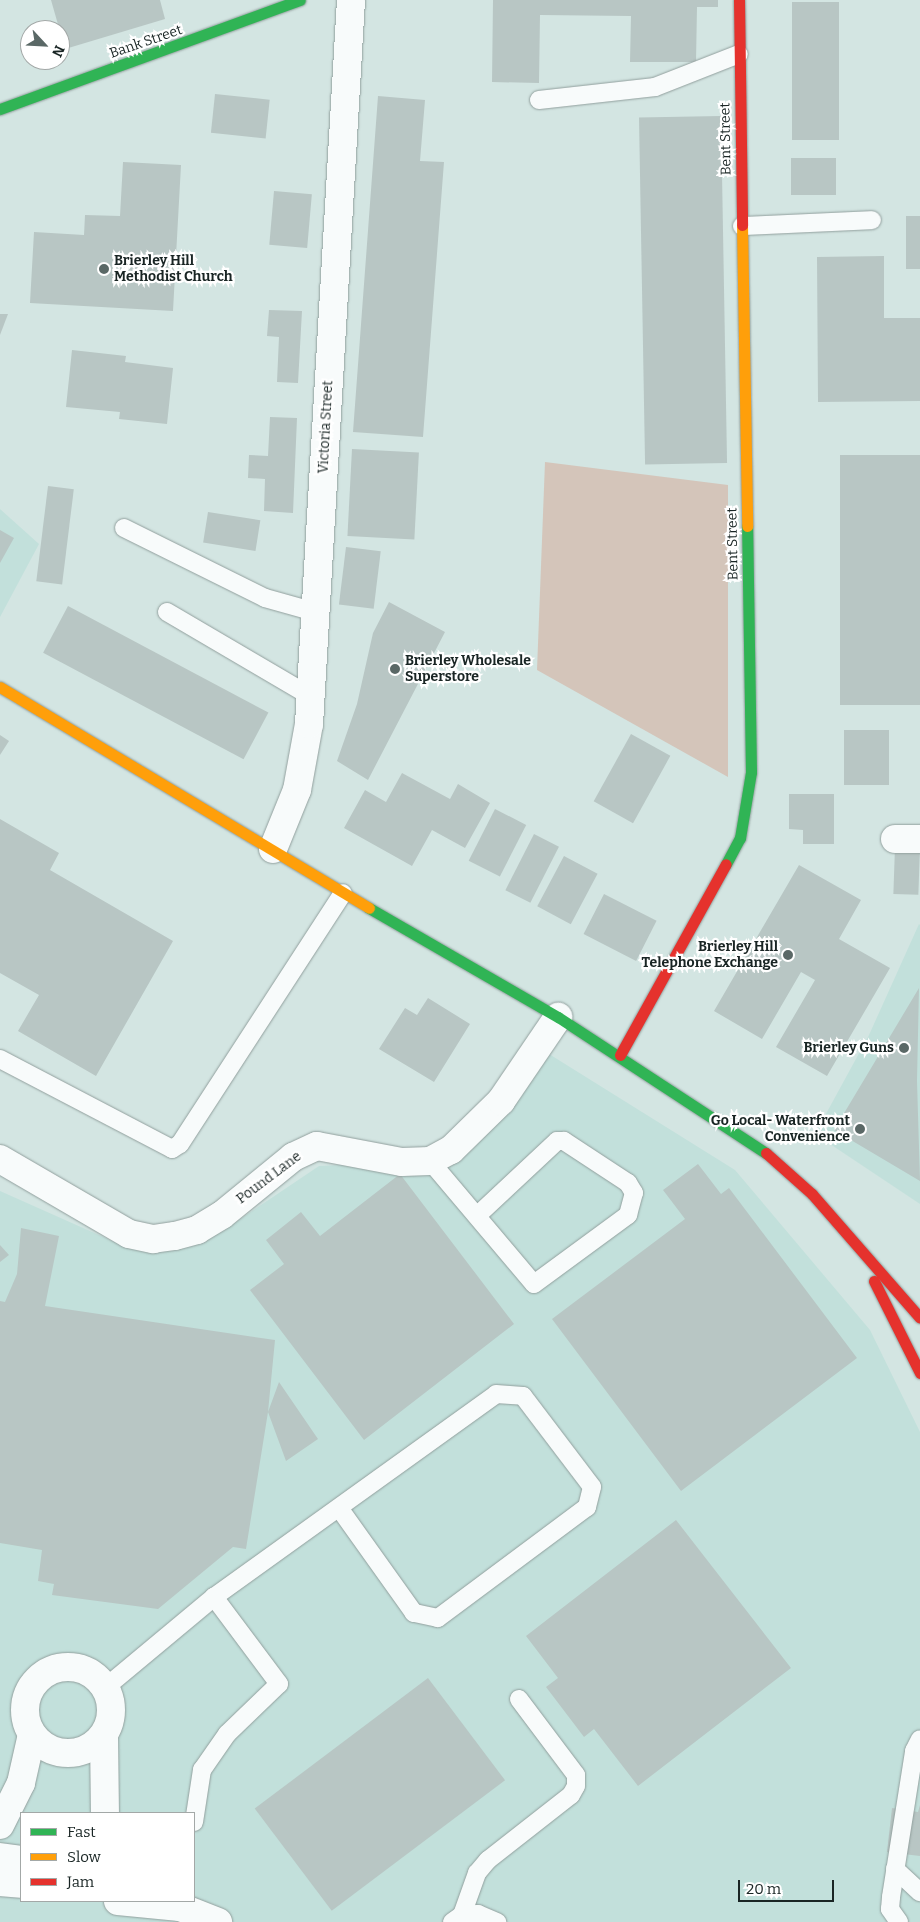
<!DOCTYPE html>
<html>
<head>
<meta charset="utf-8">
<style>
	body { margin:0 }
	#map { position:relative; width:920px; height:1922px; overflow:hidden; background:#d3e5e2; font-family:Bitter,serif }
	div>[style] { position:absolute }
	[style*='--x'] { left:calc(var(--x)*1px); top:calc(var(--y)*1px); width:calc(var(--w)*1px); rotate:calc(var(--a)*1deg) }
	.built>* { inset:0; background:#c2e0db }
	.green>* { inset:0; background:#d4c5ba }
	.building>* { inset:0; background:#b8c6c4; transform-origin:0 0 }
	.roads { filter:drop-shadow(0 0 1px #919f9d) drop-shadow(0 0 1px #919f9d) }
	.lane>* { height:18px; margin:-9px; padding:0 9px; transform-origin:9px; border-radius:9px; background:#f8fbfb }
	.street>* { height:28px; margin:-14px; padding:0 14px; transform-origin:14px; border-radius:14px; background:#f8fbfb }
	.street>.ring { margin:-14px; padding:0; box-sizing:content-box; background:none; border:28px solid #f8fbfb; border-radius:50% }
	.fast>* { height:11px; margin:-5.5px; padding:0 5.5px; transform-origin:5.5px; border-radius:5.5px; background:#30b455 }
	.slow>* { height:11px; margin:-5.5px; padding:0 5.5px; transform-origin:5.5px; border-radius:5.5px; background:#ff9f0a }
	.jam>* { height:11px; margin:-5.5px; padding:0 5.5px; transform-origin:5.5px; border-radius:5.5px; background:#e5322d }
	.dots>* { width:14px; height:14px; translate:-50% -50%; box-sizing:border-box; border:2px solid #fff; border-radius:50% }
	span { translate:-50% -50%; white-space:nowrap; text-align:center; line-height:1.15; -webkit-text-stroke:4.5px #fff; paint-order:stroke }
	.street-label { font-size:14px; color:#192524 }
	.poi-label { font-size:14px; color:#192524; font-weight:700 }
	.left { translate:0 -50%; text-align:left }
	.right { translate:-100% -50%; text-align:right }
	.legend { position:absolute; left:20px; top:1812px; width:175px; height:90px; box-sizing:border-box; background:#fff; border:1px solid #a3a8a7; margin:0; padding:6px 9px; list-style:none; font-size:15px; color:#192524 }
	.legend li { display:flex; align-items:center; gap:10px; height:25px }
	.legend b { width:25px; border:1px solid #a3a8a7 }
	.north { position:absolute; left:20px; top:20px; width:50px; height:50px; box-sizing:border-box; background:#fff; border:1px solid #a3a8a7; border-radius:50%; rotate:115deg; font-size:14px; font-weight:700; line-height:20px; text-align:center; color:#192524 }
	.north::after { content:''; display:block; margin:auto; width:18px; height:22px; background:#5a6866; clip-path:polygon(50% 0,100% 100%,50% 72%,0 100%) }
	.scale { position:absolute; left:738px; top:1880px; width:96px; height:22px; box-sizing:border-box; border:2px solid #192524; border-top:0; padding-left:6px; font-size:15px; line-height:18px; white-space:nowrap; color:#192524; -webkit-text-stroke:4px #fff; paint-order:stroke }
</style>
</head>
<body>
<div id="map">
	<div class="built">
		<i style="clip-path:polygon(0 509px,39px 544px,0 617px)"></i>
		<i style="clip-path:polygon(919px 924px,920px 925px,920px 1204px,815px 1134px,869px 1035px)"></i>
		<i style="clip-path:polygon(evenodd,549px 1054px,735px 1170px,870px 1330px,920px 1432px,920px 1922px,0 1922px,0 1191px,128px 1248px,218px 1234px,319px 1166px,430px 1161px,451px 1150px,549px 1054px,21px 1813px,194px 1813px,194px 1901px,21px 1901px,21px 1813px)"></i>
	</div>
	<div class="green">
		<i style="clip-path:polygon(545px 462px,728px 485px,728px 777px,537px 670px)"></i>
	</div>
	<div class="building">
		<i style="clip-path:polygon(51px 0,160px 0,165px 19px,65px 49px)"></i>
		<i style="clip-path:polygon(493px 0,718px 0,718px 7px,697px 7px,696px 62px,630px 62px,631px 16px,540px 15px,539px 83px,492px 82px)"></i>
		<i style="left:792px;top:2px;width:47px;height:138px"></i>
		<i style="left:215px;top:94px;width:55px;height:39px;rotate:6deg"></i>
		<i style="clip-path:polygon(378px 96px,425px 100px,420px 161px,444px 162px,423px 437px,353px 432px)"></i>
		<i style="left:721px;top:116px;width:347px;height:82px;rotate:89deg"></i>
		<i style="left:791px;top:158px;width:45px;height:37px"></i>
		<i style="clip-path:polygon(123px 162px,181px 165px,173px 311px,30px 303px,34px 232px,84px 235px,85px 215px,120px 216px)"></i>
		<i style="left:274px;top:191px;width:38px;height:54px;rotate:5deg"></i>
		<i style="left:906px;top:216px;width:14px;height:53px"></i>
		<i style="clip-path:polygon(884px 256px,884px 318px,920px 318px,920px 401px,818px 402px,817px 257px)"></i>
		<i style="clip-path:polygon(269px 310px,302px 311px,298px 383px,277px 382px,279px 337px,267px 336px)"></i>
		<i style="clip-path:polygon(0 314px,8px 314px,0 335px)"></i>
		<i style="clip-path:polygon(72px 350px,126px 356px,125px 362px,173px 368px,167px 424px,119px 419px,120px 412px,66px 407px)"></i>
		<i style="clip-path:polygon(270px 417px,297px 418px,293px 513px,264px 511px,265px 479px,248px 478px,249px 455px,268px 456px)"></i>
		<i style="left:352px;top:449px;width:67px;height:87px;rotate:3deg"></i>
		<i style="left:920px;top:455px;width:250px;height:80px;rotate:90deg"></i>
		<i style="left:48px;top:486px;width:26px;height:96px;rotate:7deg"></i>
		<i style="left:208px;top:512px;width:53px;height:31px;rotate:9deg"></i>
		<i style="clip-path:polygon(0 530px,14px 538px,0 563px)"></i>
		<i style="left:346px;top:547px;width:35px;height:58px;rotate:7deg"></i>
		<i style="clip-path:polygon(389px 602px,445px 632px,368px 780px,337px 761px,357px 704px,373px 633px)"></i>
		<i style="left:68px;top:606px;width:227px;height:53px;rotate:28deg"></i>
		<i style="left:844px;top:730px;width:45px;height:55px"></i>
		<i style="left:631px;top:734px;width:45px;height:77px;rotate:29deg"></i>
		<i style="clip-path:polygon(0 735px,9px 741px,0 755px)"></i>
		<i style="clip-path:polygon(402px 773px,450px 799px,458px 784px,490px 803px,465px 848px,432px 830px,412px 866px,344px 828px,365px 790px,386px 802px)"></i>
		<i style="clip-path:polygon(789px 794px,834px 794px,834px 844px,803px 844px,803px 830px,789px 829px)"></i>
		<i style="left:495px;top:809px;width:35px;height:58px;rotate:27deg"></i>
		<i style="clip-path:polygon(0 819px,59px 853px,50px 870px,173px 941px,96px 1076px,18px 1031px,39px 995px,0 973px)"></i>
		<i style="left:534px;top:834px;width:28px;height:63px;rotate:27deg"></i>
		<i style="left:895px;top:847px;width:25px;height:47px;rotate:2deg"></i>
		<i style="left:564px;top:856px;width:38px;height:57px;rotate:28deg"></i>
		<i style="clip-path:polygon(799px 865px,861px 900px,839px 939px,890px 968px,827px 1076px,776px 1047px,815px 980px,801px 972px,762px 1039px,714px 1011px)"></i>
		<i style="left:604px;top:894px;width:59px;height:45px;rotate:27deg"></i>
		<i style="clip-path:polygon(919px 988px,917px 1081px,920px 1181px,834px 1130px)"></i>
		<i style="clip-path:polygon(428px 998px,470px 1024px,434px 1082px,379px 1049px,405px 1008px,417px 1015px)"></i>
		<i style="clip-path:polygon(698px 1164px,721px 1194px,729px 1188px,857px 1358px,681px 1491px,552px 1319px,685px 1219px,663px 1190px)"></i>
		<i style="clip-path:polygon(400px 1174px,514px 1324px,364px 1440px,250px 1290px,284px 1264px,266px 1240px,301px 1212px,320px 1236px)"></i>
		<i style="clip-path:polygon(21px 1228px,59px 1236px,45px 1306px,275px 1340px,268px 1412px,279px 1382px,318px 1439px,286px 1461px,268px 1412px,246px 1549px,233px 1547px,158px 1609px,52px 1595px,54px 1584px,38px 1581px,42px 1550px,0 1543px,0 1301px,5px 1302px,17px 1274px)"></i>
		<i style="clip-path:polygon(0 1245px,9px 1255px,0 1262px)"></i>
		<i style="clip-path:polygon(676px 1520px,791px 1668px,638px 1786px,594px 1729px,584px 1737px,546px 1687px,558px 1678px,526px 1636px)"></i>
		<i style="left:428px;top:1678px;width:128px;height:217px;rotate:53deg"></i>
		<i style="clip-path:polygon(920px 1805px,920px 1856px,887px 1852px,892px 1808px,918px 1812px)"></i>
	</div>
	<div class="roads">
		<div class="lane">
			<i style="--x:539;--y:100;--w:117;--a:-6.4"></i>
			<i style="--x:655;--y:87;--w:90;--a:-21.4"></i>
			<i style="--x:742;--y:226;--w:130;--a:-2.6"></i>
			<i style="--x:124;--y:528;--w:157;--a:26.4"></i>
			<i style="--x:265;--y:598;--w:52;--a:15.6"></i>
			<i style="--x:167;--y:612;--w:166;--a:30.4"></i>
			<i style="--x:0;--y:1059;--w:194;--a:27.6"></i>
			<i style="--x:172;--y:1149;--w:9;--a:-32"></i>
			<i style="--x:180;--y:1144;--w:299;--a:-57"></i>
			<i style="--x:430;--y:1161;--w:161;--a:49.8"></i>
			<i style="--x:534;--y:1284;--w:117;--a:-36.3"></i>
			<i style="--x:628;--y:1215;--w:23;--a:-75"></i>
			<i style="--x:634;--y:1193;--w:12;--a:-121"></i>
			<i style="--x:628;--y:1183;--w:77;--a:-146.7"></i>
			<i style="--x:564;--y:1141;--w:7;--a:180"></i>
			<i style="--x:557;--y:1141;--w:108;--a:136.9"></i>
			<i style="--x:106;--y:1687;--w:141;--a:-39.8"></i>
			<i style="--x:214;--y:1597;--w:347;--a:-35.7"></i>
			<i style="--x:496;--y:1394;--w:27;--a:4"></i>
			<i style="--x:523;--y:1396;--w:114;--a:52.8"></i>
			<i style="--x:592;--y:1487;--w:21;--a:104"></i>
			<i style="--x:587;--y:1507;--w:186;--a:143.3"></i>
			<i style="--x:438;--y:1618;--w:25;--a:-168"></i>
			<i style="--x:414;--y:1613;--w:129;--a:-125.5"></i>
			<i style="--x:194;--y:1822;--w:53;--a:-81.3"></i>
			<i style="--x:202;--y:1770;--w:44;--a:-55.2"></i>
			<i style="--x:227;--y:1734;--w:72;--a:-43.9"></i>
			<i style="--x:279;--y:1684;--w:109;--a:-126.8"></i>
			<i style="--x:895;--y:1869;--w:34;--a:43"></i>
			<i style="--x:462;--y:1915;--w:45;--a:-70.3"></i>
			<i style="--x:477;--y:1873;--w:17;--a:-50"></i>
			<i style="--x:488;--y:1860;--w:105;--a:-38.1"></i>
			<i style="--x:571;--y:1795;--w:10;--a:-61"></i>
			<i style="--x:576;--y:1786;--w:11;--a:-90"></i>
			<i style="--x:576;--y:1775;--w:95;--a:-126.9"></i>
			<i style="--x:452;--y:1922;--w:12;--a:-35"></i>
			<i style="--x:462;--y:1915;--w:16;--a:-4"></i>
			<i style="--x:478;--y:1914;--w:21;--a:23"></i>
			<i style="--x:899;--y:1922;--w:16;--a:-125"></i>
			<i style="--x:890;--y:1909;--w:12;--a:-85"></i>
			<i style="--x:891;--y:1897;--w:148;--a:-81"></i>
			<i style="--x:914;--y:1751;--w:13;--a:-63"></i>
		</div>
		<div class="street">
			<i style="--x:895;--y:839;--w:25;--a:0"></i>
			<i style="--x:273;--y:849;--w:64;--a:-67.9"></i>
			<i style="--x:297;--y:790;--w:67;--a:-79.7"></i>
			<i style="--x:309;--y:724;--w:725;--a:-86.68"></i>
			<i style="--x:0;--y:1159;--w:149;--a:30.2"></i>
			<i style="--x:129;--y:1234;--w:25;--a:12"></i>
			<i style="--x:153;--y:1239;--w:22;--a:-8"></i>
			<i style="--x:175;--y:1236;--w:23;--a:-15"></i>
			<i style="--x:197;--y:1230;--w:29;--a:-31"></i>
			<i style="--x:222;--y:1215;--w:92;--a:-39.2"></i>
			<i style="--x:293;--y:1157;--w:26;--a:-25"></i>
			<i style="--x:317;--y:1146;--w:86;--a:10.7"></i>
			<i style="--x:402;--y:1162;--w:28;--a:-2"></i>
			<i style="--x:430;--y:1161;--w:24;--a:-28"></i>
			<i style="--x:451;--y:1150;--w:70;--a:-44.4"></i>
			<i style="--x:501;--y:1101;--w:102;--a:-55.8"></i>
			<i class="ring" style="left:25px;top:1667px;width:58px;height:58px"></i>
			<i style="--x:104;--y:1735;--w:78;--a:89.3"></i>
			<i style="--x:0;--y:1825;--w:47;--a:-63.4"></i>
			<i style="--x:21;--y:1783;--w:50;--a:-77.3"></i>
			<i style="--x:0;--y:1857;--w:21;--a:8"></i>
			<i style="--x:0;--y:1882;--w:21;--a:5"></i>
			<i style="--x:118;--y:1901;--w:62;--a:5.5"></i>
			<i style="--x:180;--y:1907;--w:41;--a:21.5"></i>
		</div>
		<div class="fast">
			<i style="--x:0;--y:109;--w:319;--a:-20"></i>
			<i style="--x:726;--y:864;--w:30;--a:-62"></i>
			<i style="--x:740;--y:838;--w:67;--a:-80.5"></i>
			<i style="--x:751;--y:772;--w:246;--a:-90.9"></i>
			<i style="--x:369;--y:908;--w:218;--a:30"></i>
			<i style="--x:558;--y:1017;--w:249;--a:33.2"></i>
		</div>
		<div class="slow">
			<i style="--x:742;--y:225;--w:301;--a:89"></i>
			<i style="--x:0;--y:687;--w:430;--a:30.9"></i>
		</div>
		<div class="jam">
			<i style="--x:739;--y:0;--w:225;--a:89.2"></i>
			<i style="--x:620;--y:1055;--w:218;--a:-61"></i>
			<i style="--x:766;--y:1153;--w:62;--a:41.7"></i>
			<i style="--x:812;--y:1194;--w:164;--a:48.9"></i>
			<i style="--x:874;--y:1281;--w:103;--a:63.4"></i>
		</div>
	</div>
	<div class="dots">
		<i style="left:104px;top:269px;background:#5a6866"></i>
		<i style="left:395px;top:669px;background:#5a6866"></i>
		<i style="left:788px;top:955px;background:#5a6866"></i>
		<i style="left:904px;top:1048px;background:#5a6866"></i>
		<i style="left:860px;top:1129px;background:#5a6866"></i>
	</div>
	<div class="street-label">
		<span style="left:146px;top:42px;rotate:-19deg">Bank Street</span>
		<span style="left:726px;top:139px;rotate:-91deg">Bent Street</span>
		<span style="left:326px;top:427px;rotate:-87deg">Victoria Street</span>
		<span style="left:733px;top:544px;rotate:-91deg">Bent Street</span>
		<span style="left:269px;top:1178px;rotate:-37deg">Pound Lane</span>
	</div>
	<div class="poi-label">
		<span class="left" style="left:114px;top:269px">Brierley Hill<br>Methodist Church</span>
		<span class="left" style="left:405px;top:669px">Brierley Wholesale<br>Superstore</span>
		<span class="right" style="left:778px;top:955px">Brierley Hill<br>Telephone Exchange</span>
		<span class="right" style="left:894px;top:1048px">Brierley Guns</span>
		<span class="right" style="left:850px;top:1129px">Go Local- Waterfront<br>Convenience</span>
	</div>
	<ul class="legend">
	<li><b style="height:6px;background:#30b455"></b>Fast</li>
	<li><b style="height:6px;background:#ff9f0a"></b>Slow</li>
	<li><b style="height:6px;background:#e5322d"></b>Jam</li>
	</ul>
	<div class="north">N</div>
	<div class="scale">20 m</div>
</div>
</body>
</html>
